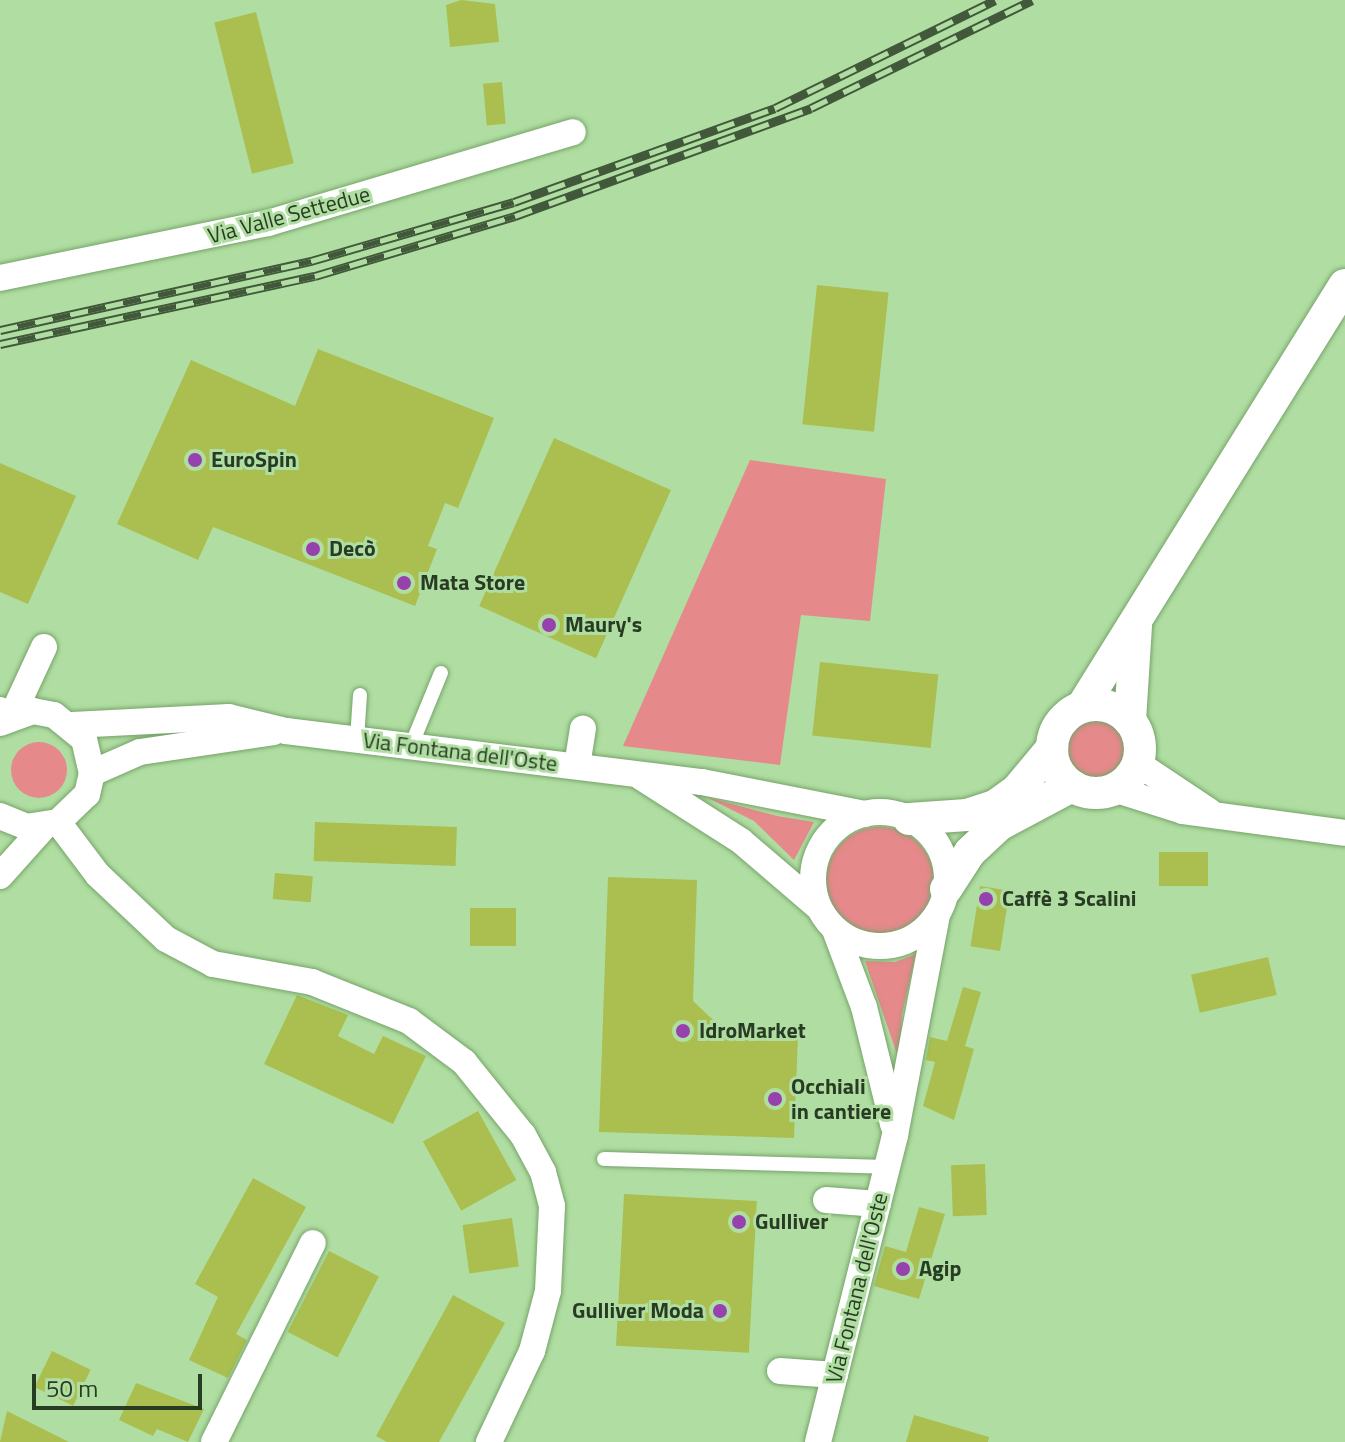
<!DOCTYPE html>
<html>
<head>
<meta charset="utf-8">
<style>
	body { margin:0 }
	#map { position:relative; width:1345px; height:1442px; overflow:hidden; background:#b0dea2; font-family:"Titillium Web",sans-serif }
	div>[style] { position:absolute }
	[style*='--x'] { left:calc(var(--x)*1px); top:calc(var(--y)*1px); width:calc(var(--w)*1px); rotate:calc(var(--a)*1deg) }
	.green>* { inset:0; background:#e5898b }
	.round { border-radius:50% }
	.building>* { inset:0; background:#aabf4f; transform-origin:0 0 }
	.roads { filter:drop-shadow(0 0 2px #77a36a) drop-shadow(0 0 2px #77a36a) }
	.service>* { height:14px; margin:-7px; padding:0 7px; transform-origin:7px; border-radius:7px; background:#fff }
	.minor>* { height:26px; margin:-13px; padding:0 13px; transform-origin:13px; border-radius:13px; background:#fff }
	.minor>.ring { margin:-13px; padding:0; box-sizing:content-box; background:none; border:26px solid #fff; border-radius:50% }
	.tertiary>* { height:32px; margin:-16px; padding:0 16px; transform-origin:16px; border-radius:16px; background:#fff }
	.tertiary>.ring { margin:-16px; padding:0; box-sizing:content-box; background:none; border:32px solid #fff; border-radius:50% }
	.rail>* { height:9px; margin-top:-4.5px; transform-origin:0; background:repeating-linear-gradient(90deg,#b0dea2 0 18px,#41593a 0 36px); box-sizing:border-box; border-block:2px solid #41593a }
	.dots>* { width:22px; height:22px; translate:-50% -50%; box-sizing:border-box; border:4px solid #b0dea2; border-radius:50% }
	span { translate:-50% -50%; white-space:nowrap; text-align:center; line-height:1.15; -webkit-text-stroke:6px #b0dea2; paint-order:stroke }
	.street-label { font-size:22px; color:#283b23 }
	.poi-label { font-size:22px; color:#283b23; font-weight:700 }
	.left { translate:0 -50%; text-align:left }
	.right { translate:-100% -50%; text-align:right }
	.scale { position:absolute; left:32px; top:1374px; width:170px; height:36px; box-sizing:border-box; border:4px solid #283b23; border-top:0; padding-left:10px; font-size:24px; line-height:28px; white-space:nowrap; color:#283b23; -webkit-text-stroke:6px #b0dea2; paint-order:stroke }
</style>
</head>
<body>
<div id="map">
	<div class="green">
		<i style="clip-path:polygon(750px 460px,886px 479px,870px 621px,801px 615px,780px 765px,623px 746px)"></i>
		<i class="round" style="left:1064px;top:720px;width:62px;height:62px"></i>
		<i class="round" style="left:11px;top:742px;width:56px;height:56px"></i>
		<i style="clip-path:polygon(706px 797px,777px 816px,814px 822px,794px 860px,754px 821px)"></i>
		<i class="round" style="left:826px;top:827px;width:108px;height:108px"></i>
		<i style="clip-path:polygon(916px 954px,902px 1014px,899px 1060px,865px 961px,895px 962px)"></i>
	</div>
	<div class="building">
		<i style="clip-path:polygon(461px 0,495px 4px,499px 42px,450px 47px,446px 5px)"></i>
		<i style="left:256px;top:12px;width:156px;height:43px;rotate:76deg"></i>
		<i style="left:502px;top:82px;width:42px;height:19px;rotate:85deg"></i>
		<i style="left:817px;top:285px;width:72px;height:140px;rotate:6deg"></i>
		<i style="clip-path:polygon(318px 349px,494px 418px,458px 508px,445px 503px,428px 546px,437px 549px,415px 606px,213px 527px,198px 560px,117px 524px,191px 360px,295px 406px)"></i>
		<i style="left:554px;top:438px;width:128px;height:184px;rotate:24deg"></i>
		<i style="clip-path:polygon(0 463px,76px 496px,28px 604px,0 592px)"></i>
		<i style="left:820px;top:662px;width:119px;height:74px;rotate:6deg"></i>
		<i style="left:315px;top:822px;width:142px;height:39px;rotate:2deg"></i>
		<i style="left:1208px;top:852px;width:34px;height:49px;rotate:90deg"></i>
		<i style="left:275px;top:873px;width:38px;height:26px;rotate:5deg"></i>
		<i style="clip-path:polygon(608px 877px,697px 880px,693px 1001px,728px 1034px,798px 1036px,794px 1138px,599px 1132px)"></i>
		<i style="left:980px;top:886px;width:30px;height:61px;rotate:9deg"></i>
		<i style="left:516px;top:908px;width:38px;height:46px;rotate:90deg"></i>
		<i style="left:1268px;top:957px;width:39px;height:79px;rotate:77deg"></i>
		<i style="clip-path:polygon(963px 987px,981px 992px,965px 1046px,974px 1049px,954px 1120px,923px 1106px,935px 1062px,926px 1060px,930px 1037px,947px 1041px)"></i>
		<i style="clip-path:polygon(297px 995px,348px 1015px,338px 1036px,374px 1054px,383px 1036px,426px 1056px,393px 1124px,264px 1064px)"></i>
		<i style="left:478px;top:1111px;width:79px;height:63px;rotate:61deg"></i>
		<i style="left:985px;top:1164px;width:51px;height:34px;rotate:88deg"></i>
		<i style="clip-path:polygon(253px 1178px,306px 1207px,236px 1334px,247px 1340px,228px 1378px,189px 1360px,218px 1297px,195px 1284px)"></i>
		<i style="left:624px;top:1194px;width:133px;height:152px;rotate:3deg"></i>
		<i style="clip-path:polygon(919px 1207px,945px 1214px,919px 1299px,874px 1286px,885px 1246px,906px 1252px)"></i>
		<i style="left:512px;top:1218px;width:49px;height:50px;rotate:82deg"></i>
		<i style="left:329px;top:1251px;width:56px;height:91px;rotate:27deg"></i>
		<i style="clip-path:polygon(453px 1295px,505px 1323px,439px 1442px,387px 1442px,376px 1436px)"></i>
		<i style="left:52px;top:1351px;width:43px;height:40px;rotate:26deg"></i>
		<i style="clip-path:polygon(136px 1383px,204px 1409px,188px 1442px,157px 1429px,153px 1436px,119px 1420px)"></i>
		<i style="clip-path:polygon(7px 1411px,69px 1442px,0 1442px)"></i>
		<i style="clip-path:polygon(914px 1415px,989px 1437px,988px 1442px,906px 1442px)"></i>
	</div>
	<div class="roads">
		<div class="service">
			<i style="--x:357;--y:739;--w:44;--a:-86.1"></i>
			<i style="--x:411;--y:746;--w:79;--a:-67.7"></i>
			<i style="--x:604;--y:1159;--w:284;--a:1.6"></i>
		</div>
		<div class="minor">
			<i style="--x:0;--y:278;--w:274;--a:-11.6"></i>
			<i style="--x:268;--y:223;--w:318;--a:-16.6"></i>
			<i style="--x:0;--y:710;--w:13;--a:27"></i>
			<i style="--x:12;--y:716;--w:76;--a:-65.1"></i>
			<i style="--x:0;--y:723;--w:35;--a:-20"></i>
			<i style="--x:33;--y:711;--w:21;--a:11"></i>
			<i style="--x:54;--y:715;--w:38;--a:39"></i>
			<i style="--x:84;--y:739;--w:35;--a:77"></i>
			<i style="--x:92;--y:773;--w:22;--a:103"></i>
			<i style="--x:87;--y:794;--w:40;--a:136"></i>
			<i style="--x:58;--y:822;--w:31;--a:171"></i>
			<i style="--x:27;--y:827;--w:29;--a:-158"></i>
			<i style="--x:72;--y:725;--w:157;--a:-2.9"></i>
			<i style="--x:229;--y:717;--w:59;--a:13.8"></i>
			<i style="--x:286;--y:731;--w:419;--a:7"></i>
			<i style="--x:702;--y:782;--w:166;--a:11.1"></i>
			<i style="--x:1137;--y:763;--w:87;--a:33.7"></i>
			<i style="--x:577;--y:766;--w:38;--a:-81"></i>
			<i style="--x:92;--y:773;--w:52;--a:-23.6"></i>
			<i style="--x:140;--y:752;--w:135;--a:-8.5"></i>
			<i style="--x:641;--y:777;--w:119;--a:32.6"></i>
			<i style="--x:741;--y:841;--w:101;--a:40.6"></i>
			<i style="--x:1114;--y:789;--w:72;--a:17.7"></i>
			<i style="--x:1183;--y:811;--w:163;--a:7.7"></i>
			<i class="ring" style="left:813px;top:812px;width:108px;height:108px"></i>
			<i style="--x:58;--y:822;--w:66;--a:53"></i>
			<i style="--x:98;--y:875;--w:93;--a:43.3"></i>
			<i style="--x:166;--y:939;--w:53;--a:28"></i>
			<i style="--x:213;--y:964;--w:101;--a:10.3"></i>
			<i style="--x:312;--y:982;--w:105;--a:21.9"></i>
			<i style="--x:409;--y:1021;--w:69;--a:36.7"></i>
			<i style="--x:464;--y:1062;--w:94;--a:51.1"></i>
			<i style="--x:523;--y:1135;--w:42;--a:61.6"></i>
			<i style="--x:543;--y:1172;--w:35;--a:75"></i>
			<i style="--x:552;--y:1206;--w:85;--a:92.7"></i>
			<i style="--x:548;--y:1291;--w:62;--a:104.9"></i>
			<i style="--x:532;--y:1351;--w:101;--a:115.3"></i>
			<i style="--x:0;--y:876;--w:66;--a:-48.1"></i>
			<i style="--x:835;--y:930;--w:82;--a:69.4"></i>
			<i style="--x:864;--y:1007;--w:121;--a:76.1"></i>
			<i style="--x:826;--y:1200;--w:52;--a:4.4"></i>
			<i style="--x:780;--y:1371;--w:55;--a:4.2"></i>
			<i style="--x:214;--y:1442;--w:222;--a:-63.6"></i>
			<i style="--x:818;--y:1442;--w:317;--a:-75.9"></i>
			<i style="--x:895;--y:1135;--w:224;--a:-79.2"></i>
		</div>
		<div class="tertiary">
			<i class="ring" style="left:1052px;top:705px;width:56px;height:56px"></i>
			<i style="--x:1082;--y:707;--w:497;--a:-58.1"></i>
			<i style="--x:1130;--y:721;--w:96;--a:-86.4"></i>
			<i style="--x:909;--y:819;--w:58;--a:-3.9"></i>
			<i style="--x:967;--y:815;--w:29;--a:-18"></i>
			<i style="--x:995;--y:806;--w:27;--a:-36"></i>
			<i style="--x:1017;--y:790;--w:55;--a:-50.2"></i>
			<i style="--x:946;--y:889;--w:44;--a:-57"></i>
			<i style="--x:970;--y:852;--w:40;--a:-43"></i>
			<i style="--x:999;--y:825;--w:83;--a:-28.1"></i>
		</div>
	</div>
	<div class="rail">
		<i style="--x:0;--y:330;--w:319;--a:-12.5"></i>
		<i style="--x:311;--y:261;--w:211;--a:-16.2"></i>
		<i style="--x:514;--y:202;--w:277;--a:-19.8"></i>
		<i style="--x:775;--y:108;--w:245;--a:-26.1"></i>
		<i style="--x:0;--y:344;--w:322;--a:-12.2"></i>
		<i style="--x:315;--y:276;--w:209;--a:-16.7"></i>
		<i style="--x:515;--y:216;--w:315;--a:-20"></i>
		<i style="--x:811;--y:108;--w:246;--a:-26"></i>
	</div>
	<div class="dots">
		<i style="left:195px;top:460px;background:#9741ae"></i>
		<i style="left:313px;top:549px;background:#9741ae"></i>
		<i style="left:404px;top:583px;background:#9741ae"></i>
		<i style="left:549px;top:625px;background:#9741ae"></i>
		<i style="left:986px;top:899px;background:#9741ae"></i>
		<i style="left:683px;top:1031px;background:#9741ae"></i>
		<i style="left:775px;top:1099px;background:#9741ae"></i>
		<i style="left:739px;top:1222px;background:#9741ae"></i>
		<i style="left:903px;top:1269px;background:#9741ae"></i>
		<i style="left:720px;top:1311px;background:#9741ae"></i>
	</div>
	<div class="street-label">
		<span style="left:289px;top:215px;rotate:-15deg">Via Valle Settedue</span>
		<span style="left:460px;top:752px;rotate:7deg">Via Fontana dell'Oste</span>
		<span style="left:857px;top:1288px;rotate:-76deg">Via Fontana dell'Oste</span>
	</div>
	<div class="poi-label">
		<span class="left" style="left:211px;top:460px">EuroSpin</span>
		<span class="left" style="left:329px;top:549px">Decò</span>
		<span class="left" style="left:420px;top:583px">Mata Store</span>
		<span class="left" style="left:565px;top:625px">Maury's</span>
		<span class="left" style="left:1002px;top:899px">Caffè 3 Scalini</span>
		<span class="left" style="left:699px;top:1031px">IdroMarket</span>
		<span class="left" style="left:791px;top:1099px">Occhiali<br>in cantiere</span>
		<span class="left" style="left:755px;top:1222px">Gulliver</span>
		<span class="left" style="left:919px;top:1269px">Agip</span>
		<span class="right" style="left:704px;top:1311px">Gulliver Moda</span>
	</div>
	<div class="scale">50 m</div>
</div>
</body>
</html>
